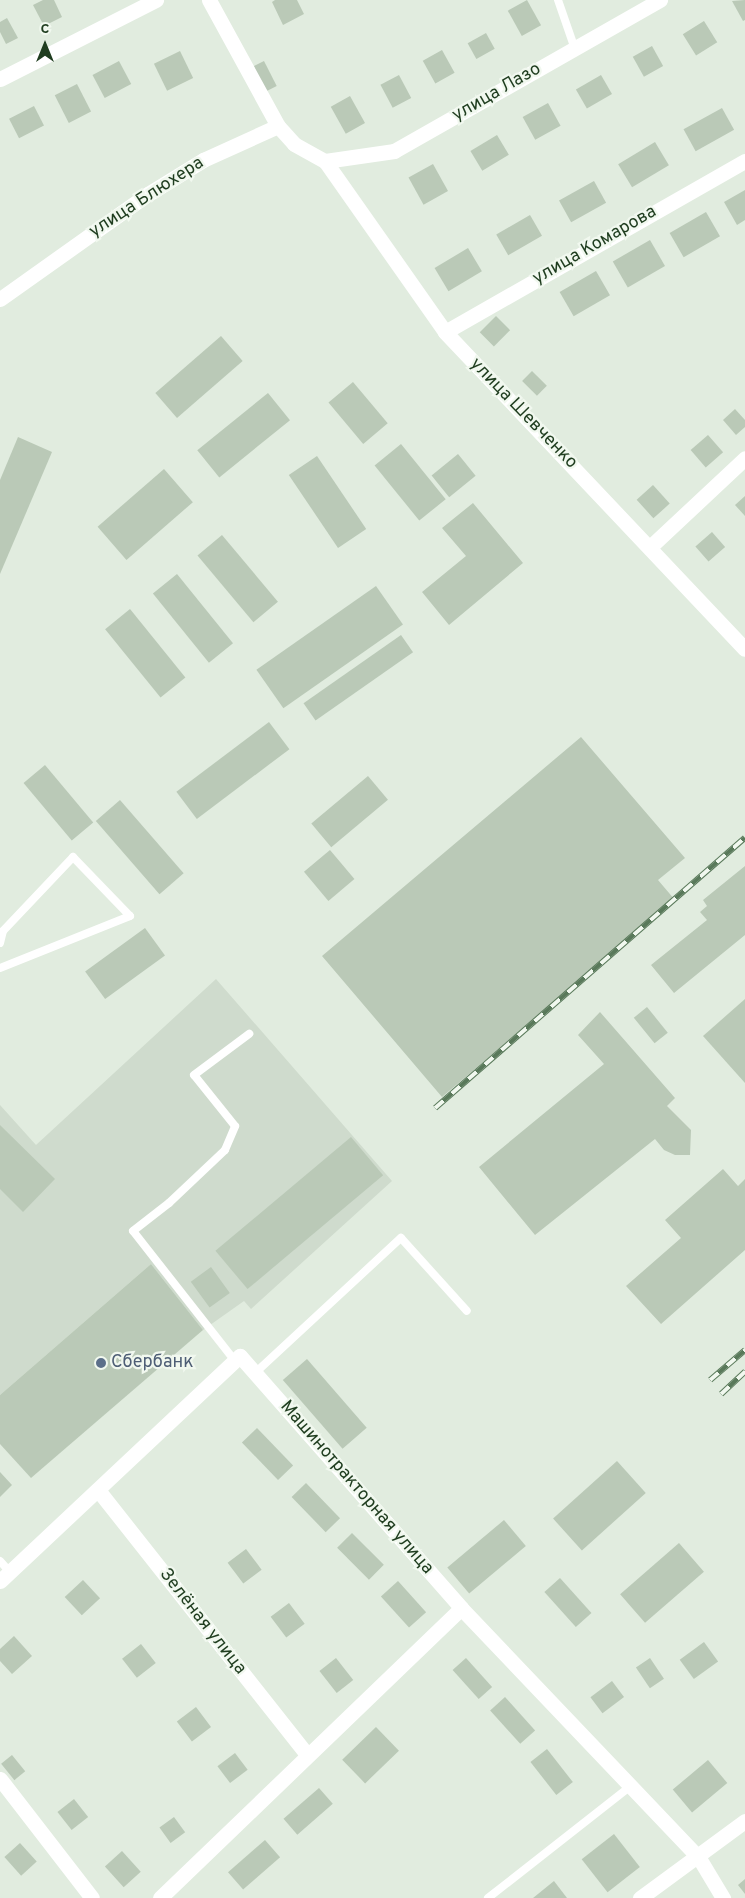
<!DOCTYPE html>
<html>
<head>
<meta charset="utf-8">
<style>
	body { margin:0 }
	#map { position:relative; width:745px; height:1898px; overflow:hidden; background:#e1ecdf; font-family:Overpass,sans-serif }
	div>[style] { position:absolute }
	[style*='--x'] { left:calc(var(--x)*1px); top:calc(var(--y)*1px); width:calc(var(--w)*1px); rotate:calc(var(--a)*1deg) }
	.built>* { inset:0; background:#cfdbcd }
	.building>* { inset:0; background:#bac9b7; transform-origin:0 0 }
	.lane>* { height:8px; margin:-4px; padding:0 4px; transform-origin:4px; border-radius:4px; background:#fff }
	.street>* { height:15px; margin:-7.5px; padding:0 7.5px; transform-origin:7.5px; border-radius:7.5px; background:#fff }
	.rail>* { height:5.5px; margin-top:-2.75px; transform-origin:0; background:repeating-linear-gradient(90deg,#f1f8ef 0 11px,#59795a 0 22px); box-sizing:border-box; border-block:1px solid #59795a }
	.dots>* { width:14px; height:14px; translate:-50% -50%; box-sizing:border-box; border:2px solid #f1f8ef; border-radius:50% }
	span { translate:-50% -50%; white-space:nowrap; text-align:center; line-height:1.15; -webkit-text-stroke:4.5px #f1f8ef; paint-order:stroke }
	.street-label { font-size:18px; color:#1f3d1f }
	.service-label { font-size:18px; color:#4e5e75 }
	.left { translate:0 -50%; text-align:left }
	.north { position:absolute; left:20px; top:20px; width:50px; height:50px; -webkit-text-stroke:4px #f1f8ef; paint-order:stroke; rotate:0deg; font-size:14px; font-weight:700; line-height:20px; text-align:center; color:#1f3d1f }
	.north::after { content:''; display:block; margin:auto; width:18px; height:22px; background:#1f3d1f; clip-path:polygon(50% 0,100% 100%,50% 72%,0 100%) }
</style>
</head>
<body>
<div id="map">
	<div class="built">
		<i style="clip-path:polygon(216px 979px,392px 1181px,251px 1309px,244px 1301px,203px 1330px,151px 1264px,0 1395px,0 1105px,36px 1145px)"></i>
	</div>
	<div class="building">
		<i style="clip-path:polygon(43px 0,54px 0,62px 17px,44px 26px,33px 5px)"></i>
		<i style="clip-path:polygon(275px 0,297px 0,304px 14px,283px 25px,272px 2px)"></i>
		<i style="left:527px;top:0;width:29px;height:22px;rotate:61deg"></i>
		<i style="clip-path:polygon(745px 0,745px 20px,743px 21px,732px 1px)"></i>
		<i style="clip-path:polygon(7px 18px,18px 38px,6px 44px,0 32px,0 22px)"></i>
		<i style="left:704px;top:21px;width:25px;height:25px;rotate:58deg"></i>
		<i style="left:486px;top:33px;width:18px;height:21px;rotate:61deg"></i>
		<i style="left:652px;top:46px;width:23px;height:22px;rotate:61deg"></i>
		<i style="left:442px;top:50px;width:26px;height:22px;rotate:61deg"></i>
		<i style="left:180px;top:51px;width:30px;height:29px;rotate:64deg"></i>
		<i style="left:119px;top:61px;width:26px;height:30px;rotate:62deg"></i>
		<i style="left:264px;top:61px;width:28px;height:21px;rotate:63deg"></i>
		<i style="left:399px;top:75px;width:26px;height:21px;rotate:62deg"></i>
		<i style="left:601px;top:75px;width:22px;height:29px;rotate:60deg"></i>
		<i style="left:77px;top:84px;width:31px;height:25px;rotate:63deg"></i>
		<i style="left:350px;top:96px;width:31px;height:22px;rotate:61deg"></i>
		<i style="left:548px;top:103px;width:26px;height:29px;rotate:61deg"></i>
		<i style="left:34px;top:106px;width:22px;height:28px;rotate:63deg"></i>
		<i style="left:722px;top:108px;width:25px;height:44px;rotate:61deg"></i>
		<i style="left:497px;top:135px;width:23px;height:31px;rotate:59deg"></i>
		<i style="left:655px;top:142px;width:27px;height:43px;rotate:59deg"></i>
		<i style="left:433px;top:164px;width:31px;height:28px;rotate:61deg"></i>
		<i style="left:594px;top:181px;width:25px;height:40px;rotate:61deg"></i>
		<i style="clip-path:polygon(745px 190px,745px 220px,737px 225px,724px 202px)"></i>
		<i style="left:706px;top:212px;width:28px;height:42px;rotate:60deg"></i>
		<i style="left:530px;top:215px;width:24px;height:39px;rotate:60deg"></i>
		<i style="left:650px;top:240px;width:30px;height:43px;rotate:60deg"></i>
		<i style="left:468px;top:248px;width:27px;height:39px;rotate:59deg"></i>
		<i style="left:596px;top:271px;width:28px;height:42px;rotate:60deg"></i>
		<i style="left:496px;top:316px;width:20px;height:23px;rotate:45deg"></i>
		<i style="left:221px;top:336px;width:33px;height:87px;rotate:49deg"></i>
		<i style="left:532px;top:371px;width:21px;height:14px;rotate:45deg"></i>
		<i style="left:353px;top:382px;width:54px;height:32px;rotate:50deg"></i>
		<i style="left:268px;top:393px;width:35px;height:91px;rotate:51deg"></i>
		<i style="clip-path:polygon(735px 409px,745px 420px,745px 427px,736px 435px,723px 420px)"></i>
		<i style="left:708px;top:435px;width:23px;height:23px;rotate:49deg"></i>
		<i style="clip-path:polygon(18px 437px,52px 452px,0 574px,0 480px)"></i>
		<i style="left:401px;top:444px;width:71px;height:34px;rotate:51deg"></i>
		<i style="left:458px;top:454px;width:28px;height:34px;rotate:51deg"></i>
		<i style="left:317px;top:456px;width:88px;height:34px;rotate:56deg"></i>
		<i style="left:164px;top:469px;width:44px;height:88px;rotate:49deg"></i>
		<i style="left:653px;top:485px;width:25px;height:22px;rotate:48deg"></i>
		<i style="clip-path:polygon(745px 496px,745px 516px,735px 505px)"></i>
		<i style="clip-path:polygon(473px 503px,523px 563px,449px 625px,422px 592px,466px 556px,442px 528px)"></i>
		<i style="left:712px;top:532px;width:20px;height:22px;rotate:49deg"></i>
		<i style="left:222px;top:535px;width:87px;height:32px;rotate:50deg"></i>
		<i style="left:177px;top:574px;width:89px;height:31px;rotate:51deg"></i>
		<i style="left:376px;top:586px;width:47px;height:146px;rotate:55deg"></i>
		<i style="left:130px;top:609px;width:88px;height:32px;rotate:51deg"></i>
		<i style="left:401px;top:635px;width:21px;height:119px;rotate:55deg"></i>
		<i style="left:269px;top:722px;width:34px;height:116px;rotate:53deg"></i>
		<i style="clip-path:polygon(581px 737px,685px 858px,658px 880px,675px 900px,442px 1097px,322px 956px)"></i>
		<i style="left:45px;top:765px;width:75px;height:28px;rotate:50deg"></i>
		<i style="left:368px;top:776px;width:31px;height:74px;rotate:50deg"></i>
		<i style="left:120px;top:800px;width:97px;height:32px;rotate:49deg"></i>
		<i style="left:330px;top:850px;width:38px;height:34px;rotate:50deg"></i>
		<i style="clip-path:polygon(745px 866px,745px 935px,674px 993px,651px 965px,707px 920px,700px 912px,707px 906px,703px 900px)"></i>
		<i style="left:145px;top:928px;width:34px;height:74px;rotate:54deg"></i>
		<i style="clip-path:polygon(745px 999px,745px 1083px,703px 1036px)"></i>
		<i style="left:647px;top:1007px;width:33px;height:17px;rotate:51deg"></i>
		<i style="clip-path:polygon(600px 1012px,675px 1098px,667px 1106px,691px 1130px,690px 1155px,675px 1155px,664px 1150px,655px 1139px,535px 1235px,479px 1167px,604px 1064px,578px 1035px)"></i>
		<i style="clip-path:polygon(0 1125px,55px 1179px,23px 1212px,0 1189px)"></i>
		<i style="left:351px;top:1137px;width:50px;height:177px;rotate:50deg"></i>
		<i style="clip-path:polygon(723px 1169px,738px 1186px,745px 1179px,745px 1250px,661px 1324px,626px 1286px,681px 1238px,665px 1220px)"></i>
		<i style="clip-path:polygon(151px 1264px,203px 1330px,31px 1478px,0 1444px,0 1395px)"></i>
		<i style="left:211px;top:1267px;width:32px;height:25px;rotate:54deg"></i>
		<i style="left:307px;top:1359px;width:91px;height:32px;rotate:49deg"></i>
		<i style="left:257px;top:1428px;width:52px;height:21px;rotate:46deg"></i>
		<i style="left:617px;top:1461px;width:43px;height:86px;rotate:48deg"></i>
		<i style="clip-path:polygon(0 1472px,12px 1485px,0 1497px)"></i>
		<i style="left:306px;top:1483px;width:49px;height:20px;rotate:46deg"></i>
		<i style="left:504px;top:1520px;width:34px;height:74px;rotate:50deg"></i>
		<i style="left:352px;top:1533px;width:45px;height:21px;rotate:45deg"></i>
		<i style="left:679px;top:1543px;width:38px;height:78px;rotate:49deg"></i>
		<i style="left:246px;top:1549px;width:26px;height:23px;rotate:53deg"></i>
		<i style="left:560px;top:1578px;width:47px;height:21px;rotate:48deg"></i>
		<i style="left:83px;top:1580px;width:25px;height:25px;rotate:47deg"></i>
		<i style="left:398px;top:1581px;width:42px;height:23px;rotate:48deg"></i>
		<i style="left:289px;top:1603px;width:26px;height:23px;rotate:53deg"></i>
		<i style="clip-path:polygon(14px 1636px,32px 1656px,12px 1674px,0 1661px,0 1649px)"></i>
		<i style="left:704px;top:1642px;width:24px;height:30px;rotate:54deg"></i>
		<i style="left:141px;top:1644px;width:24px;height:24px;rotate:52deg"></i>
		<i style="left:336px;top:1658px;width:28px;height:21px;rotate:52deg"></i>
		<i style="left:466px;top:1658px;width:39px;height:18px;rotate:48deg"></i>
		<i style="left:650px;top:1658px;width:25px;height:17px;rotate:56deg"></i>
		<i style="left:612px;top:1681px;width:20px;height:27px;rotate:53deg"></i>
		<i style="left:505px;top:1697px;width:45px;height:20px;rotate:48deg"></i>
		<i style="left:196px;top:1707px;width:25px;height:24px;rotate:53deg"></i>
		<i style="left:376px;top:1727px;width:33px;height:47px;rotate:46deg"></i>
		<i style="left:547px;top:1749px;width:42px;height:21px;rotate:52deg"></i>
		<i style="left:235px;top:1753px;width:21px;height:22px;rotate:53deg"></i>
		<i style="left:12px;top:1755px;width:21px;height:14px;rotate:51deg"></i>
		<i style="left:708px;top:1760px;width:30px;height:46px;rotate:50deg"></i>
		<i style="left:319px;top:1788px;width:21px;height:47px;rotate:49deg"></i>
		<i style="left:74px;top:1799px;width:23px;height:21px;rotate:52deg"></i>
		<i style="left:174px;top:1817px;width:19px;height:18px;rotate:54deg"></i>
		<i style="left:614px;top:1834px;width:42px;height:41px;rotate:52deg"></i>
		<i style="left:265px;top:1840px;width:23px;height:49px;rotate:49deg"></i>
		<i style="left:20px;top:1843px;width:25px;height:21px;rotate:48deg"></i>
		<i style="left:122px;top:1851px;width:28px;height:23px;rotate:48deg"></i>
		<i style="clip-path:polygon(745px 1879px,745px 1894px,738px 1885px)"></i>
		<i style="clip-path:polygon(554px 1881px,567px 1898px,533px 1898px)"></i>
	</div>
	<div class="lane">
		<i style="--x:558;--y:0;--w:52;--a:70.9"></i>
		<i style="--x:0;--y:943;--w:12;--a:-76"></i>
		<i style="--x:3;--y:931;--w:102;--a:-46.6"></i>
		<i style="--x:73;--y:857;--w:82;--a:46"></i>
		<i style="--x:130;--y:916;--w:140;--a:158.2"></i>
		<i style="--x:235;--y:1361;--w:165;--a:-128.1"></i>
		<i style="--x:133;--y:1231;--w:46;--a:-37.9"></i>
		<i style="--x:169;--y:1203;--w:77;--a:-43.4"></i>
		<i style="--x:225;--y:1150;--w:26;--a:-67"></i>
		<i style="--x:235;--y:1126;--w:65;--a:-128.8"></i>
		<i style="--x:194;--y:1075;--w:69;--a:-36.7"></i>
		<i style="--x:255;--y:1373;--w:199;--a:-42.8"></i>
		<i style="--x:401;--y:1238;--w:98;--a:47.9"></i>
		<i style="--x:0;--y:1561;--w:15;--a:48"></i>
		<i style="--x:488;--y:1898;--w:182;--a:-38.1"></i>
	</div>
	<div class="street">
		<i style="--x:209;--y:0;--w:144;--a:61.3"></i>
		<i style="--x:0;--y:79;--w:175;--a:-26.9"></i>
		<i style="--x:325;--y:161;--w:70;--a:-8.2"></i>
		<i style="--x:394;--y:151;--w:306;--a:-29.6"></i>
		<i style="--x:0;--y:299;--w:181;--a:-35.4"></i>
		<i style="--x:148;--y:194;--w:65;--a:-31.7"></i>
		<i style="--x:203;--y:160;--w:82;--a:-24.4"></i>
		<i style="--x:278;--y:126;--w:24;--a:48"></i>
		<i style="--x:294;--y:144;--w:35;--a:29"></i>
		<i style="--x:325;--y:161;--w:209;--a:54.9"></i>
		<i style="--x:445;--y:332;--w:436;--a:46.6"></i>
		<i style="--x:445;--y:332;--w:345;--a:-29.7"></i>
		<i style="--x:650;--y:547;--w:130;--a:-43.1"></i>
		<i style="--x:98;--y:1490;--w:337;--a:51.7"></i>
		<i style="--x:0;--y:1581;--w:329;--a:-43.2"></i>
		<i style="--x:240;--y:1356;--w:335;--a:48.7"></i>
		<i style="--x:461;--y:1608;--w:345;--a:46.4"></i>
		<i style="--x:699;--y:1858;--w:47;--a:59"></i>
		<i style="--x:0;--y:1779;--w:150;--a:52.3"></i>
		<i style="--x:160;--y:1898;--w:418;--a:-43.9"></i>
		<i style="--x:640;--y:1898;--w:130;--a:-36.3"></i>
	</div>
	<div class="rail">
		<i style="--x:435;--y:1108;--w:411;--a:-41.1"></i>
		<i style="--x:710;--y:1380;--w:46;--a:-40.6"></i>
		<i style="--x:721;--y:1394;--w:33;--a:-43"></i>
	</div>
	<div class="dots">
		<i style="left:101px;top:1363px;background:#5c6f8a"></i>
	</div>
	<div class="street-label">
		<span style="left:497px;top:93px;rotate:-30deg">улица Лазо</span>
		<span style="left:147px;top:198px;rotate:-33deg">улица Блюхера</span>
		<span style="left:595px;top:246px;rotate:-30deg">улица Комарова</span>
		<span style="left:523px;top:414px;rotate:46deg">улица Шевченко</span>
		<span style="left:356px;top:1488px;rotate:49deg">Машинотракторная улица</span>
		<span style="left:202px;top:1622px;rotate:52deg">Зелёная улица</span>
	</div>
	<div class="service-label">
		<span class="left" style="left:111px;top:1363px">Сбербанк</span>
	</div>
	<div class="north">С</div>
</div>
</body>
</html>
